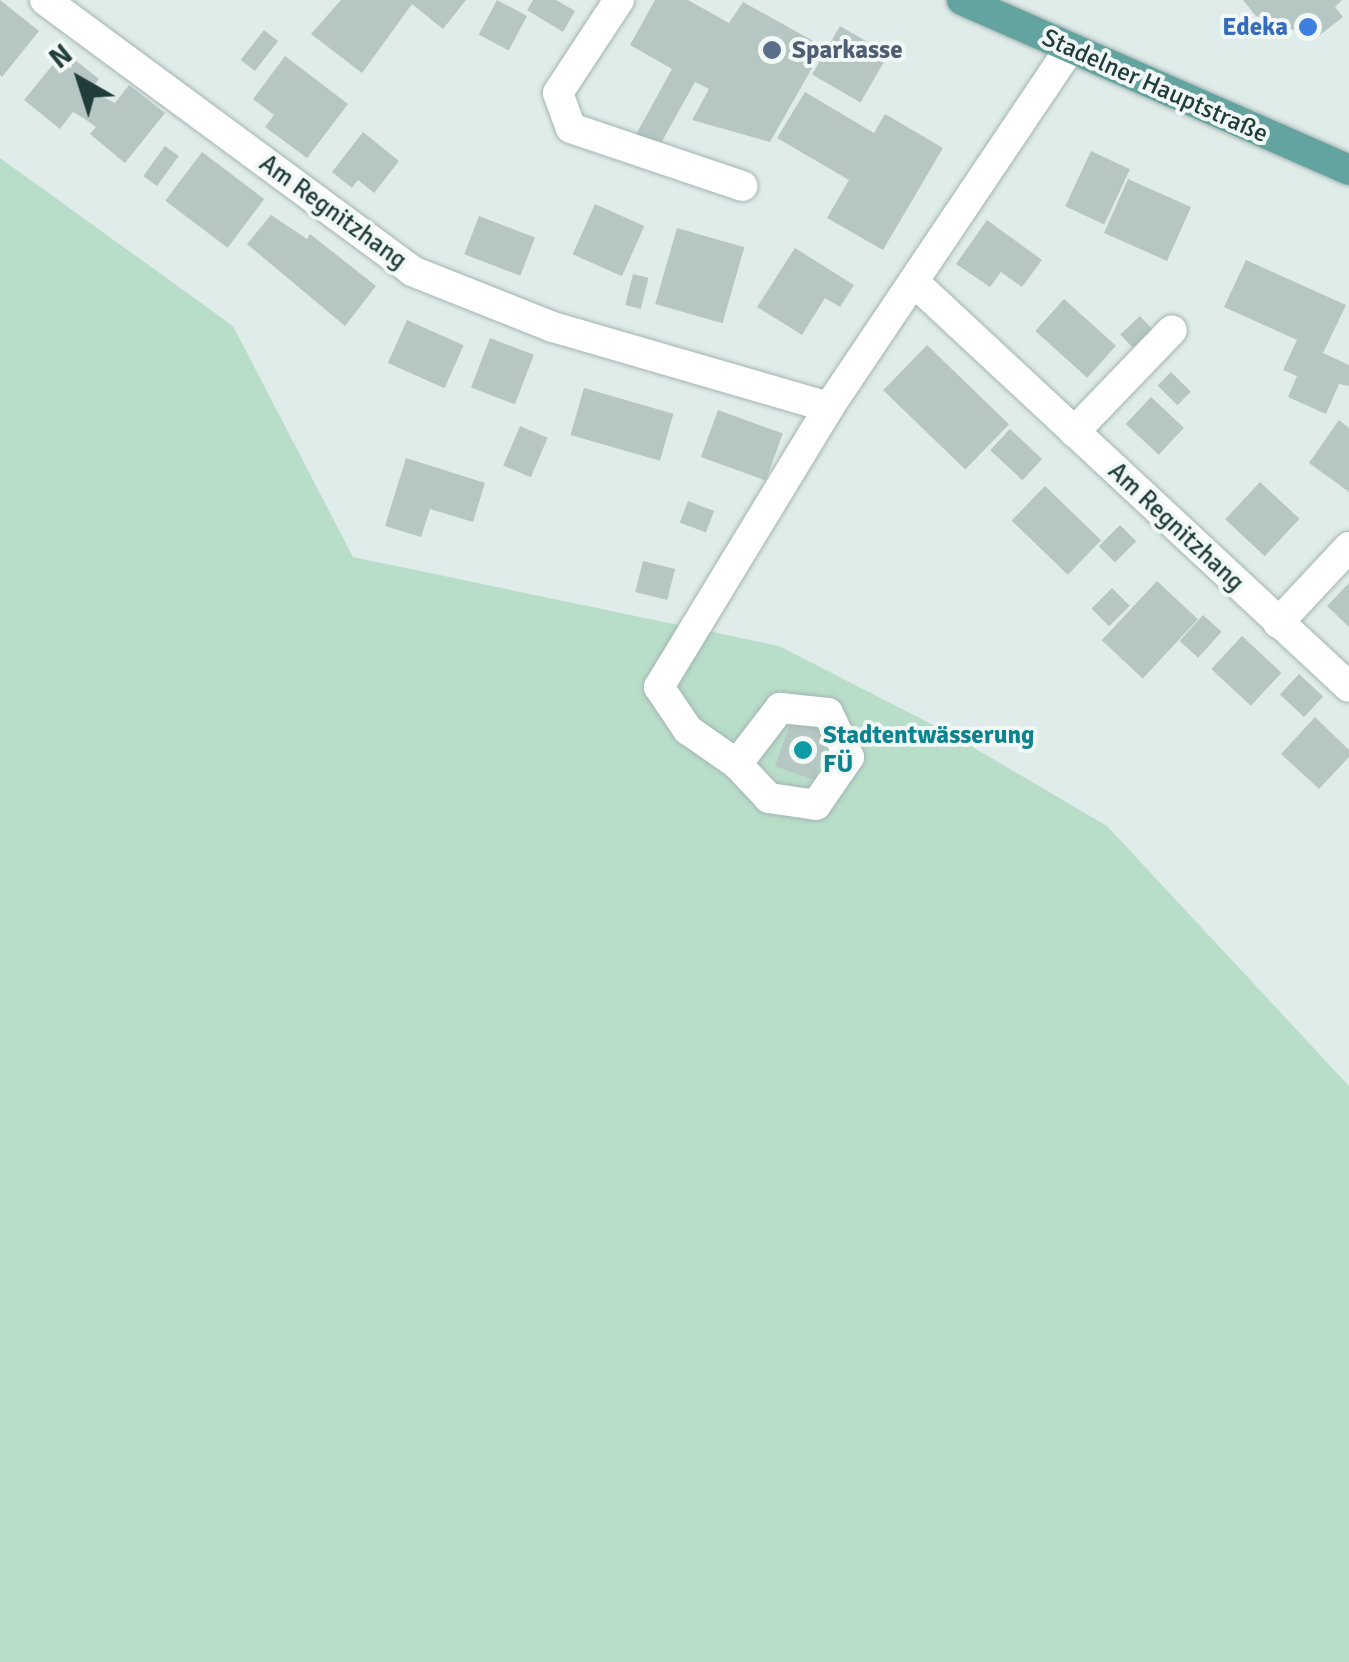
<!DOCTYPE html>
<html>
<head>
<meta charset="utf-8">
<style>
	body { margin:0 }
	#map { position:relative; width:1349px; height:1662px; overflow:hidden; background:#e0ece9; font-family:Signika,sans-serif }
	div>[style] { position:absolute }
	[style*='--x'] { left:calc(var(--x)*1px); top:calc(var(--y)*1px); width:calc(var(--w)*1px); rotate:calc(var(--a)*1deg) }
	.green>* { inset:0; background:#b8deca }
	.building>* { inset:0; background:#b6c7c3; transform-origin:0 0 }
	.roads { filter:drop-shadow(0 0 2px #a3b4b1) drop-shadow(0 0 2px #a3b4b1) }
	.minor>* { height:30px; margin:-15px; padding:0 15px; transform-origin:15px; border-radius:15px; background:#fff }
	.major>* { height:30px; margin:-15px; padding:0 15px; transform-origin:15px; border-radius:15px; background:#63a3a0 }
	.dots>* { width:28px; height:28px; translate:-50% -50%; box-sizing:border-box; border:5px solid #f1f8f6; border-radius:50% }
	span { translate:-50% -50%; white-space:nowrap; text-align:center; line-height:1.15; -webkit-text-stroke:8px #f1f8f6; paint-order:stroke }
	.shop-label { font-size:25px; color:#366cbe; font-weight:700 }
	.right { translate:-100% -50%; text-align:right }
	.service-label { font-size:25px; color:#4e5e75; font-weight:700 }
	.left { translate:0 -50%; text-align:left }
	.street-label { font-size:25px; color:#203d3b }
	.culture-label { font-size:25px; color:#0d838f; font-weight:700 }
	.north { position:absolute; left:30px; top:30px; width:100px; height:100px; -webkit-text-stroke:8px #f1f8f6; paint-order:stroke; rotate:321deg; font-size:28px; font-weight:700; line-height:40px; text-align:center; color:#203d3b }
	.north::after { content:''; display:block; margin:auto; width:35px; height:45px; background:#203d3b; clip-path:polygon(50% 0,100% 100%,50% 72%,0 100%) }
</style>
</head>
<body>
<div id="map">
	<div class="green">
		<i style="clip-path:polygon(0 158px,233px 326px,353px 557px,779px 646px,947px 732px,1107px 826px,1349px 1086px,1349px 1662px,0 1662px)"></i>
	</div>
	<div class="building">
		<i style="clip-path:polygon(0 0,39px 31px,2px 77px,0 75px)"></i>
		<i style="clip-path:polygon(341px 0,466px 0,443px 29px,412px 4px,362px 73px,311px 34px)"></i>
		<i style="left:497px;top:0;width:34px;height:39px;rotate:28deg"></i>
		<i style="clip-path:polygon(533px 0,556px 0,575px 11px,563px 32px,527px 10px)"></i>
		<i style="clip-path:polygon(655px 0,688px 0,729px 23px,743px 2px,824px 47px,770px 142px,692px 120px,709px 89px,695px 82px,656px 152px,633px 140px,672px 69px,630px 45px)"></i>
		<i style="clip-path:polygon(1243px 0,1342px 0,1335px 7px,1343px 17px,1316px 38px,1256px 16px)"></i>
		<i style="left:840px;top:26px;width:56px;height:56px;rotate:30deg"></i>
		<i style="left:264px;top:30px;width:18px;height:38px;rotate:38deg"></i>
		<i style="clip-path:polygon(64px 51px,99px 79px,92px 88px,103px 97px,115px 103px,129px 85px,165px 113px,125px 163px,90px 134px,96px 127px,85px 119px,73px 112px,60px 129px,24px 100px)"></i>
		<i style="clip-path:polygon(285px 56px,348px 104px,307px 158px,265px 127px,274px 115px,253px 99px)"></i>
		<i style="clip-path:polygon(805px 92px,874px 133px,885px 114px,943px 148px,883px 250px,827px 218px,849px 180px,777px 138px)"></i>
		<i style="clip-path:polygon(363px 132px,399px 161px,374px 193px,358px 180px,352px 188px,332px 172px)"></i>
		<i style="left:165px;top:146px;width:17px;height:37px;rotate:36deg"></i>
		<i style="left:1091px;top:151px;width:43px;height:61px;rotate:25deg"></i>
		<i style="left:202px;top:152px;width:78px;height:61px;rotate:37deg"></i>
		<i style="left:1128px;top:179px;width:69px;height:59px;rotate:24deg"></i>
		<i style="left:595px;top:204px;width:54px;height:55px;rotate:24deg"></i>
		<i style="clip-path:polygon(271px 215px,307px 239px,310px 234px,376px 286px,345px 326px,247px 244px)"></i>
		<i style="left:479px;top:216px;width:60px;height:41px;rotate:21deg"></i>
		<i style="clip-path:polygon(987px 220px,1042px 260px,1022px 287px,1001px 272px,990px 287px,956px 264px)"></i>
		<i style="left:677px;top:228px;width:70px;height:79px;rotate:16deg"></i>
		<i style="clip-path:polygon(795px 248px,854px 285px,840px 307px,825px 298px,802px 335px,757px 307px)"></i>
		<i style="clip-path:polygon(1246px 260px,1346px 305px,1323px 353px,1349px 365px,1349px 386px,1339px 384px,1326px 414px,1288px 397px,1297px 376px,1283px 370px,1297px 340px,1224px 307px)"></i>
		<i style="left:633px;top:274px;width:16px;height:32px;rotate:14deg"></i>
		<i style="left:1064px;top:299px;width:70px;height:43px;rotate:42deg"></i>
		<i style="left:1140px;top:316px;width:18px;height:27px;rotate:47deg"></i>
		<i style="left:407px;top:320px;width:62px;height:47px;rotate:24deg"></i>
		<i style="left:490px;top:338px;width:47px;height:53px;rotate:21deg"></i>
		<i style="left:927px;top:345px;width:114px;height:63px;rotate:44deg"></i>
		<i style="left:1171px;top:372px;width:28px;height:19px;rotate:45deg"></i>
		<i style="left:584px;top:388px;width:93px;height:49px;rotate:16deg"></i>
		<i style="left:1151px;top:397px;width:45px;height:37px;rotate:43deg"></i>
		<i style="left:718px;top:410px;width:69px;height:50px;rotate:20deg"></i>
		<i style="clip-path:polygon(1339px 420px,1349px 428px,1349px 492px,1309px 463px)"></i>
		<i style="left:520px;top:426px;width:30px;height:43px;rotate:23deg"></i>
		<i style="left:1010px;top:429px;width:44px;height:29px;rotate:43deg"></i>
		<i style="clip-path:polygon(406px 458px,485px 483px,473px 522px,430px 509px,421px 537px,385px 526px)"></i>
		<i style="left:1260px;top:482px;width:54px;height:51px;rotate:43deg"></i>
		<i style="left:1045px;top:486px;width:78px;height:48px;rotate:44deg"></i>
		<i style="left:688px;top:501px;width:28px;height:23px;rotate:21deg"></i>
		<i style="left:1120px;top:525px;width:23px;height:30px;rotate:45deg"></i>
		<i style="left:643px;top:561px;width:33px;height:32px;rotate:14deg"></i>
		<i style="left:1157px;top:581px;width:56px;height:81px;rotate:43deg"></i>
		<i style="clip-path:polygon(1349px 583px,1349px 627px,1327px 606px)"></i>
		<i style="left:1112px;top:588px;width:25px;height:29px;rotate:45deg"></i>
		<i style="left:1203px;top:615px;width:25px;height:35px;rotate:42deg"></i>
		<i style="left:1242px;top:636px;width:54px;height:45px;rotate:43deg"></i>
		<i style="left:1299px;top:674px;width:33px;height:28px;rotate:43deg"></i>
		<i style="clip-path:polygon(1315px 717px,1349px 750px,1349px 757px,1319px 789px,1281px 754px)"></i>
		<i style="left:792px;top:719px;width:41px;height:50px;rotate:20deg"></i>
	</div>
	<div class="roads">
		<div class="minor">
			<i style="--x:45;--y:0;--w:456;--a:36.4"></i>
			<i style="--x:412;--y:271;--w:152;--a:21.7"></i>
			<i style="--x:553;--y:327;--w:287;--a:16.2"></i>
			<i style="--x:619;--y:0;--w:111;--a:123.3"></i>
			<i style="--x:558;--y:93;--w:37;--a:70"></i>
			<i style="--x:571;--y:128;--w:181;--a:18.7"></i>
			<i style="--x:914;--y:282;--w:594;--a:42.95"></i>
			<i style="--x:1074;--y:432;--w:141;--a:-46.1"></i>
			<i style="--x:1278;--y:623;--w:104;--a:-46.9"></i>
			<i style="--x:737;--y:764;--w:71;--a:-52.5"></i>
			<i style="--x:780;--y:708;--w:48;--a:5.9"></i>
			<i style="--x:828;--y:713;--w:49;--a:64.5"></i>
			<i style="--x:849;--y:757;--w:58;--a:124.5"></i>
			<i style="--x:816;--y:805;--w:48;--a:-171.5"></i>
			<i style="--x:769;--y:798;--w:47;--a:-133.3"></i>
			<i style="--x:737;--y:764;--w:60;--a:-145.2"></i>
			<i style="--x:688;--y:730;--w:52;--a:-124"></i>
			<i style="--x:659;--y:687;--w:328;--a:-58.7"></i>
			<i style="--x:829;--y:407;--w:432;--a:-56.1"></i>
		</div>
		<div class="major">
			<i style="--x:962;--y:0;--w:423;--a:23.7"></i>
		</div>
	</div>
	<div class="dots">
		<i style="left:1308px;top:27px;background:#3f7fe0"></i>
		<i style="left:772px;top:50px;background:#5c6f8a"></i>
		<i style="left:803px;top:750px;background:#0f9aa8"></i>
	</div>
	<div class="shop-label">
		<span class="right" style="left:1288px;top:27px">Edeka</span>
	</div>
	<div class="service-label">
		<span class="left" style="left:792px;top:50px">Sparkasse</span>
	</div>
	<div class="street-label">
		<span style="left:1155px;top:86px;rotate:24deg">Stadelner Hauptstraße</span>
		<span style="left:333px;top:212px;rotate:36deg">Am Regnitzhang</span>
		<span style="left:1176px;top:527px;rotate:43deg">Am Regnitzhang</span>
	</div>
	<div class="culture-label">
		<span class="left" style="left:823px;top:750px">Stadtentwässerung<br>FÜ</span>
	</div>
	<div class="north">N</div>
</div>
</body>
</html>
